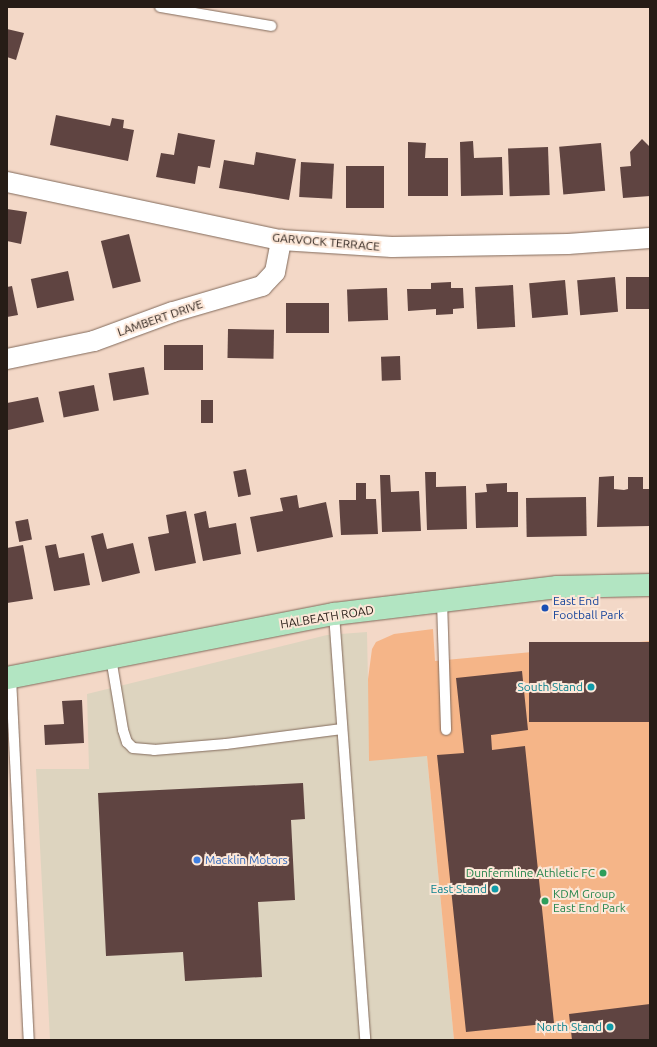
<!DOCTYPE html>
<html>
<head>
<meta charset="utf-8">
<style>
	body { margin:0 }
	#map { position:relative; width:657px; height:1047px; overflow:hidden; background:#f3d8c7; font-family:Ubuntu,sans-serif }
	div>[style] { position:absolute }
	[style*='--x'] { left:calc(var(--x)*1px); top:calc(var(--y)*1px); width:calc(var(--w)*1px); rotate:calc(var(--a)*1deg) }
	.commercial>* { inset:0; background:#ddd4bf }
	.green>* { inset:0; background:#f5b588 }
	.building>* { inset:0; background:#5f4441; transform-origin:0 0 }
	.roads { filter:drop-shadow(0 0 1px #826a5b) drop-shadow(0 0 1px #826a5b) }
	.service>* { height:10px; margin:-5px; padding:0 5px; transform-origin:5px; border-radius:5px; background:#fff }
	.minor>* { height:20px; margin:-10px; padding:0 10px; transform-origin:10px; border-radius:10px; background:#fff }
	.primary>* { height:22px; margin:-11px; padding:0 11px; transform-origin:11px; border-radius:11px; background:#b2e5c2 }
	.dots>* { width:11px; height:11px; translate:-50% -50%; box-sizing:border-box; border:2px solid #fce7d8; border-radius:50% }
	span { translate:-50% -50%; white-space:nowrap; text-align:center; line-height:1.15; -webkit-text-stroke:4px #fce7d8; paint-order:stroke }
	.street-label { font-size:12px; color:#261c16 }
	.transit-label { font-size:12px; color:#164399 }
	.left { translate:0 -50%; text-align:left }
	.culture-label { font-size:12px; color:#0d838f }
	.right { translate:-100% -50%; text-align:right }
	.shop-label { font-size:12px; color:#366cbe }
	.leisure-label { font-size:12px; color:#27864d }
	.frame { position:absolute; inset:0; border:8px solid #261c16; pointer-events:none }
</style>
</head>
<body>
<div id="map">
	<div class="commercial">
		<i style="clip-path:polygon(367px 632px,368px 683px,427px 756px,454px 1040px,50px 1040px,36px 769px,89px 769px,87px 694px,327px 635px)"></i>
	</div>
	<div class="green">
		<i style="clip-path:polygon(433px 629px,435px 661px,650px 641px,650px 1040px,454px 1040px,427px 756px,369px 761px,368px 679px,372px 649px,376px 642px,394px 634px)"></i>
	</div>
	<div class="building">
		<i style="clip-path:polygon(7px 29px,24px 33px,16px 60px,7px 57px)"></i>
		<i style="clip-path:polygon(56px 115px,110px 126px,112px 118px,124px 120px,123px 128px,134px 130px,128px 161px,50px 145px)"></i>
		<i style="clip-path:polygon(178px 133px,215px 140px,210px 168px,198px 166px,195px 184px,156px 177px,161px 153px,174px 155px)"></i>
		<i style="clip-path:polygon(642px 139px,650px 147px,650px 196px,623px 198px,620px 167px,631px 166px,630px 152px)"></i>
		<i style="clip-path:polygon(473px 141px,474px 158px,502px 157px,503px 195px,461px 196px,460px 142px)"></i>
		<i style="clip-path:polygon(408px 142px,426px 143px,425px 158px,448px 158px,448px 196px,408px 196px)"></i>
		<i style="left:601px;top:143px;width:48px;height:42px;rotate:85deg"></i>
		<i style="left:548px;top:147px;width:48px;height:40px;rotate:88deg"></i>
		<i style="clip-path:polygon(256px 152px,296px 159px,289px 200px,219px 188px,224px 160px,254px 165px)"></i>
		<i style="left:301px;top:162px;width:33px;height:35px;rotate:3deg"></i>
		<i style="left:346px;top:166px;width:38px;height:42px"></i>
		<i style="clip-path:polygon(7px 209px,27px 212px,21px 244px,7px 241px)"></i>
		<i style="left:129px;top:234px;width:49px;height:29px;rotate:76deg"></i>
		<i style="left:68px;top:271px;width:30px;height:38px;rotate:78deg"></i>
		<i style="left:615px;top:277px;width:35px;height:38px;rotate:85deg"></i>
		<i style="left:650px;top:277px;width:32px;height:24px;rotate:90deg"></i>
		<i style="left:565px;top:280px;width:35px;height:36px;rotate:85deg"></i>
		<i style="clip-path:polygon(451px 282px,451px 288px,463px 288px,464px 308px,453px 309px,453px 314px,436px 315px,436px 309px,408px 311px,407px 289px,431px 289px,431px 283px)"></i>
		<i style="left:513px;top:285px;width:42px;height:38px;rotate:87deg"></i>
		<i style="clip-path:polygon(12px 286px,18px 315px,7px 317px,7px 287px)"></i>
		<i style="left:387px;top:288px;width:32px;height:40px;rotate:88deg"></i>
		<i style="left:286px;top:303px;width:43px;height:30px"></i>
		<i style="left:228px;top:329px;width:46px;height:29px;rotate:1deg"></i>
		<i style="left:203px;top:345px;width:25px;height:39px;rotate:90deg"></i>
		<i style="left:400px;top:356px;width:24px;height:19px;rotate:88deg"></i>
		<i style="left:144px;top:367px;width:28px;height:36px;rotate:80deg"></i>
		<i style="left:94px;top:385px;width:26px;height:36px;rotate:79deg"></i>
		<i style="clip-path:polygon(38px 397px,44px 422px,8px 430px,7px 403px)"></i>
		<i style="left:201px;top:400px;width:12px;height:23px"></i>
		<i style="left:246px;top:469px;width:26px;height:13px;rotate:79deg"></i>
		<i style="clip-path:polygon(425px 472px,436px 472px,436px 487px,466px 486px,467px 529px,427px 530px)"></i>
		<i style="clip-path:polygon(380px 475px,390px 475px,391px 492px,419px 491px,421px 531px,382px 532px)"></i>
		<i style="clip-path:polygon(614px 476px,614px 489px,624px 490px,628px 489px,628px 477px,643px 477px,643px 489px,650px 489px,650px 526px,597px 527px,599px 477px)"></i>
		<i style="clip-path:polygon(356px 483px,366px 483px,366px 499px,376px 499px,378px 534px,341px 535px,339px 500px,356px 500px)"></i>
		<i style="clip-path:polygon(507px 483px,507px 492px,518px 492px,518px 527px,476px 528px,475px 493px,487px 492px,486px 484px)"></i>
		<i style="clip-path:polygon(297px 495px,299px 508px,326px 502px,333px 537px,257px 552px,250px 517px,283px 511px,280px 498px)"></i>
		<i style="left:586px;top:497px;width:39px;height:60px;rotate:89deg"></i>
		<i style="clip-path:polygon(186px 511px,196px 563px,155px 571px,148px 537px,169px 533px,166px 515px)"></i>
		<i style="clip-path:polygon(206px 511px,209px 528px,236px 523px,241px 554px,203px 561px,194px 514px)"></i>
		<i style="left:28px;top:519px;width:21px;height:13px;rotate:79deg"></i>
		<i style="clip-path:polygon(103px 533px,107px 549px,133px 543px,140px 573px,102px 582px,91px 536px)"></i>
		<i style="clip-path:polygon(56px 544px,59px 558px,84px 553px,90px 585px,54px 591px,45px 546px)"></i>
		<i style="clip-path:polygon(23px 545px,33px 599px,7px 603px,7px 548px)"></i>
		<i style="left:650px;top:642px;width:80px;height:121px;rotate:90deg"></i>
		<i style="clip-path:polygon(522px 671px,528px 730px,491px 735px,492px 750px,525px 746px,554px 1023px,466px 1032px,437px 755px,464px 753px,456px 678px)"></i>
		<i style="clip-path:polygon(82px 700px,84px 743px,45px 745px,44px 725px,64px 724px,62px 701px)"></i>
		<i style="clip-path:polygon(303px 783px,305px 819px,291px 820px,295px 900px,258px 902px,262px 977px,185px 981px,183px 952px,106px 956px,98px 793px)"></i>
		<i style="clip-path:polygon(650px 1004px,650px 1040px,572px 1040px,569px 1014px)"></i>
	</div>
	<div class="roads">
		<div class="service">
			<i style="--x:160;--y:7;--w:113;--a:9.7"></i>
			<i style="--x:442;--y:601;--w:129;--a:88.2"></i>
			<i style="--x:334;--y:614;--w:427;--a:85.8"></i>
			<i style="--x:111;--y:658;--w:73;--a:80.5"></i>
			<i style="--x:123;--y:730;--w:13;--a:72"></i>
			<i style="--x:127;--y:742;--w:8;--a:45"></i>
			<i style="--x:133;--y:748;--w:21;--a:5"></i>
			<i style="--x:154;--y:750;--w:72;--a:-4.8"></i>
			<i style="--x:226;--y:744;--w:117;--a:-7.4"></i>
			<i style="--x:11;--y:678;--w:362;--a:87.2"></i>
		</div>
		<div class="minor">
			<i style="--x:7;--y:182;--w:280;--a:12"></i>
			<i style="--x:281;--y:240;--w:111;--a:3.6"></i>
			<i style="--x:392;--y:247;--w:176;--a:-1"></i>
			<i style="--x:568;--y:244;--w:82;--a:-4.2"></i>
			<i style="--x:7;--y:359;--w:89;--a:-11.7"></i>
			<i style="--x:94;--y:341;--w:84;--a:-20.2"></i>
			<i style="--x:173;--y:312;--w:93;--a:-16.3"></i>
			<i style="--x:262;--y:286;--w:19;--a:-47"></i>
			<i style="--x:275;--y:272;--w:33;--a:-79"></i>
		</div>
		<div class="primary">
			<i style="--x:7;--y:678;--w:333;--a:-11.1"></i>
			<i style="--x:334;--y:614;--w:225;--a:-6.9"></i>
			<i style="--x:557;--y:587;--w:93;--a:-1.2"></i>
		</div>
	</div>
	<div class="dots">
		<i style="left:545px;top:608px;background:#1a4fb4"></i>
		<i style="left:591px;top:687px;background:#0f9aa8"></i>
		<i style="left:197px;top:860px;background:#3f7fe0"></i>
		<i style="left:603px;top:873px;background:#2e9e5b"></i>
		<i style="left:495px;top:889px;background:#0f9aa8"></i>
		<i style="left:545px;top:901px;background:#2e9e5b"></i>
		<i style="left:610px;top:1027px;background:#0f9aa8"></i>
	</div>
	<div class="street-label">
		<span style="left:326px;top:242px;rotate:5deg">GARVOCK TERRACE</span>
		<span style="left:160px;top:318px;rotate:-19deg">LAMBERT DRIVE</span>
		<span style="left:327px;top:617px;rotate:-9deg">HALBEATH ROAD</span>
	</div>
	<div class="transit-label">
		<span class="left" style="left:553px;top:608px">East End<br>Football Park</span>
	</div>
	<div class="culture-label">
		<span class="right" style="left:583px;top:687px">South Stand</span>
		<span class="right" style="left:487px;top:889px">East Stand</span>
		<span class="right" style="left:602px;top:1027px">North Stand</span>
	</div>
	<div class="shop-label">
		<span class="left" style="left:205px;top:860px">Macklin Motors</span>
	</div>
	<div class="leisure-label">
		<span class="right" style="left:595px;top:873px">Dunfermline Athletic FC</span>
		<span class="left" style="left:553px;top:901px">KDM Group<br>East End Park</span>
	</div>
	<div class="frame"></div>
</div>
</body>
</html>
